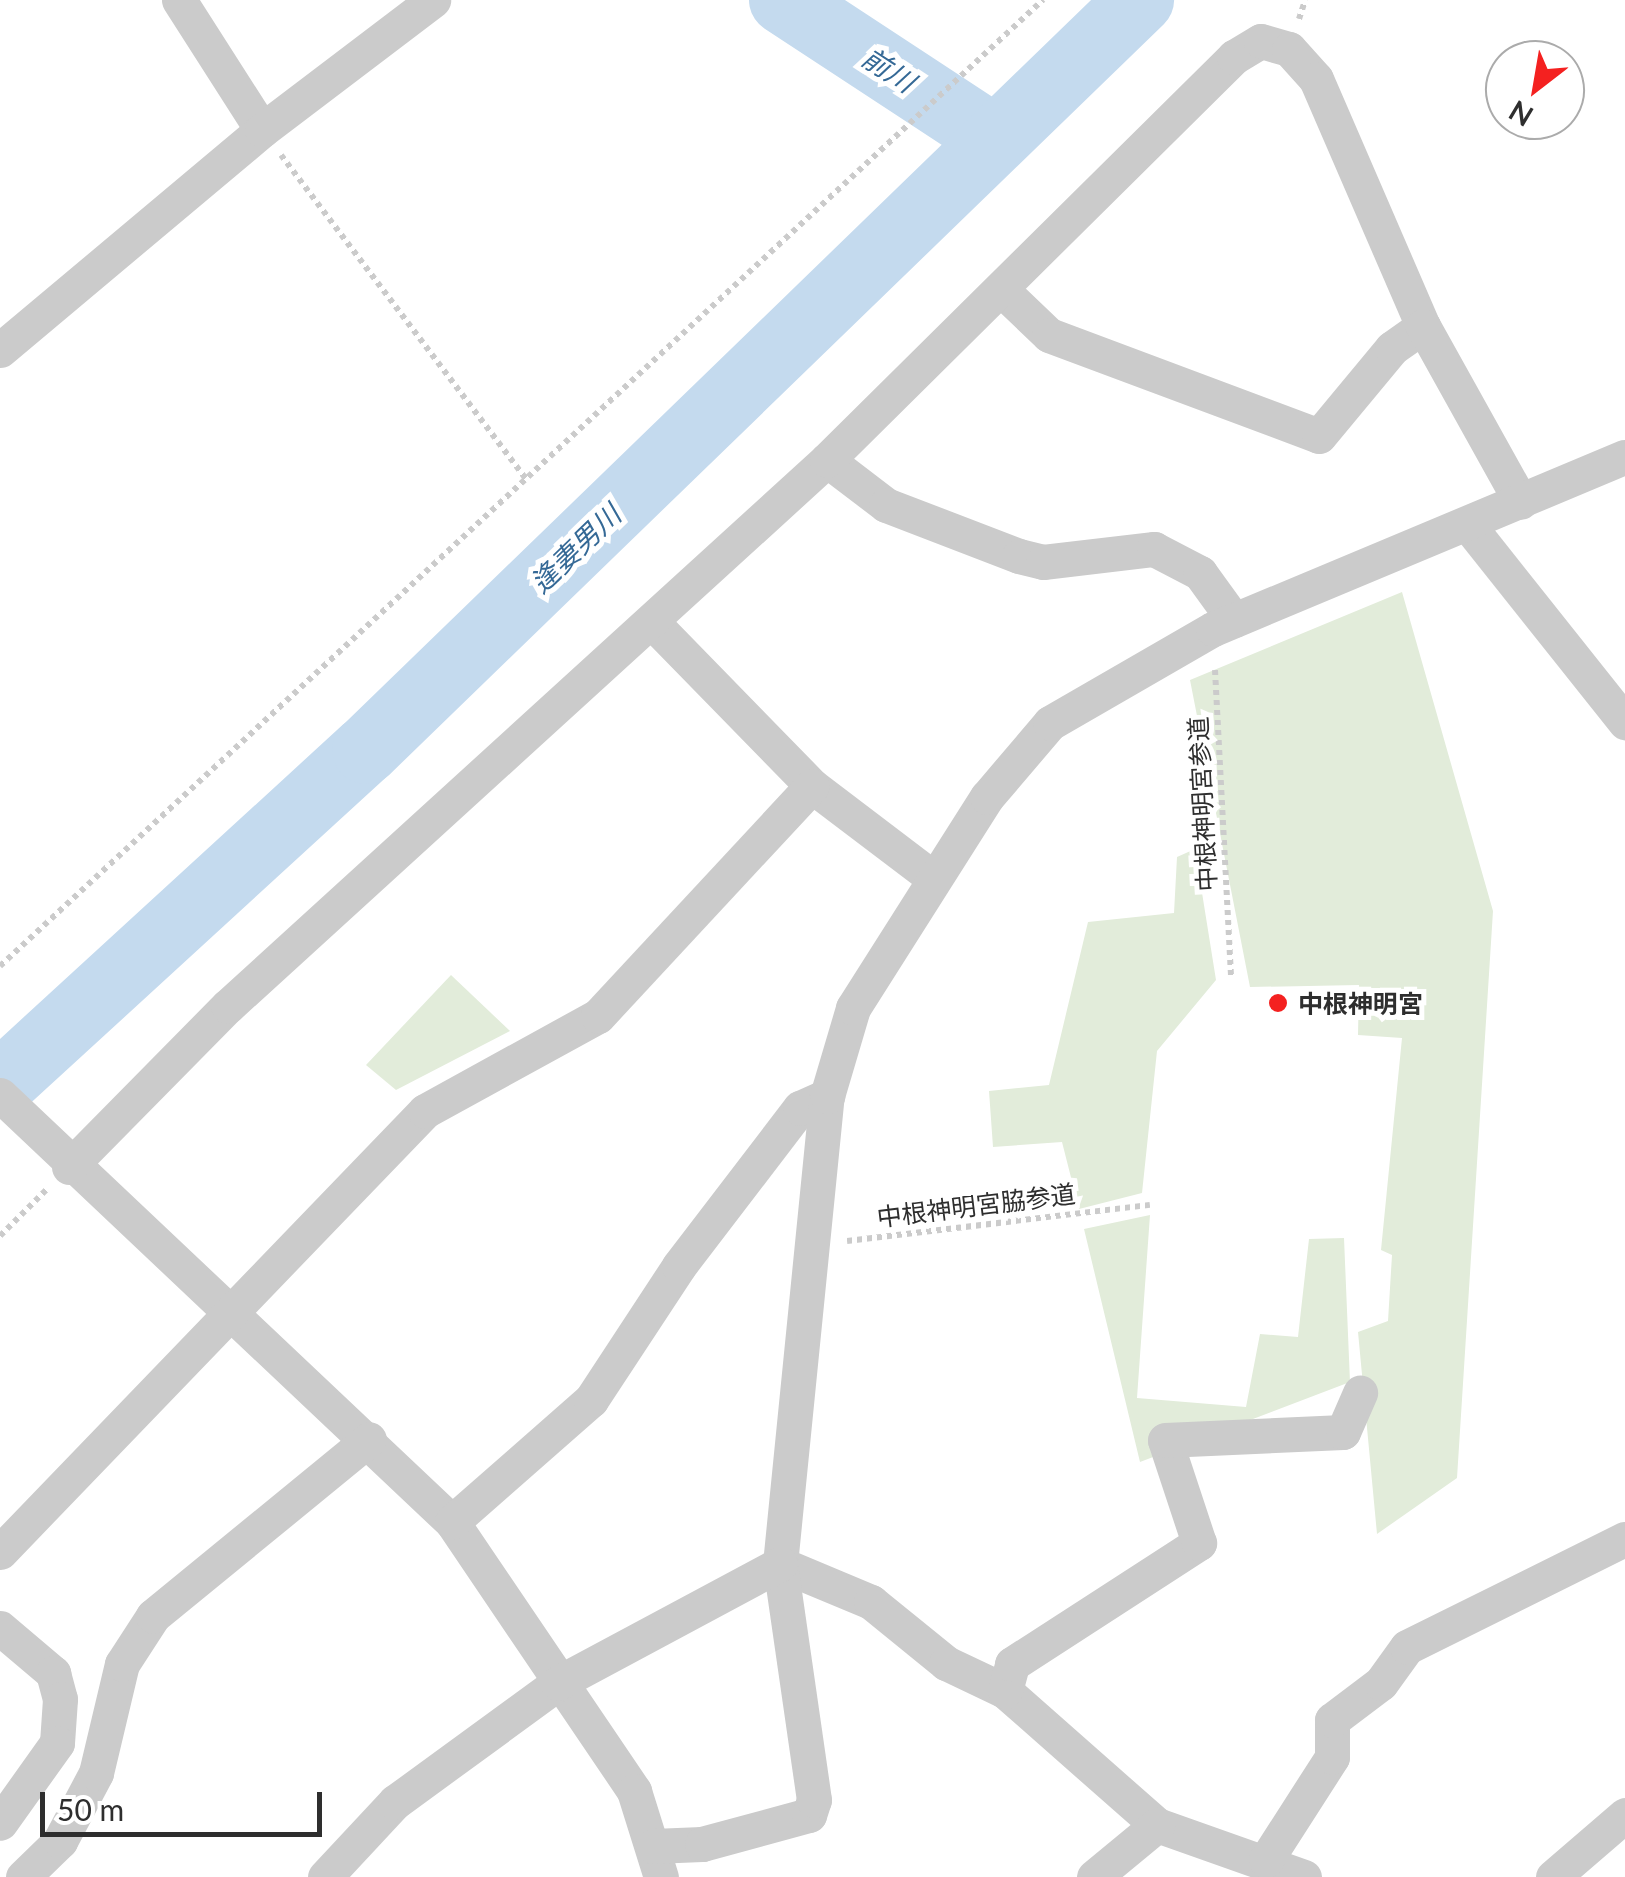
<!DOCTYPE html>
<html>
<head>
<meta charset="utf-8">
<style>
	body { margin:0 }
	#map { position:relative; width:1625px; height:1877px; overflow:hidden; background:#fff; font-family:Lato,"Noto Sans JP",sans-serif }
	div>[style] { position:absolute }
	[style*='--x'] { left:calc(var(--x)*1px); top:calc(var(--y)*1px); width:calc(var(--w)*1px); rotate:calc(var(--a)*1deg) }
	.green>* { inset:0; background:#e2ecda }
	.river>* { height:68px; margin:-34px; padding:0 34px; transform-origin:34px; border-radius:34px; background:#c4daee }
	.path>* { height:6px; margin-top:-3px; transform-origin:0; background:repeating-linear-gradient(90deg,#cbcbcb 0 5px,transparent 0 10px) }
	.street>* { height:35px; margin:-17.5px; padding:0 17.5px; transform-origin:17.5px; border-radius:17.5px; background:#cbcbcb }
	.dots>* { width:28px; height:28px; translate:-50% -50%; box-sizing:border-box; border:5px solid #fff; border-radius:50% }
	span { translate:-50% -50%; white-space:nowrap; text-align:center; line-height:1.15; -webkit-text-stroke:10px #fff; paint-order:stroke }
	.street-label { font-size:25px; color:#2e2e2e }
	.poi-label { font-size:25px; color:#2e2e2e; font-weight:700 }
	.left { translate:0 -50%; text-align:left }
	.water-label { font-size:28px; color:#356996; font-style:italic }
	.north { position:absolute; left:1485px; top:40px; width:100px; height:100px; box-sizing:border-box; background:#fff; border:2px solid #ababab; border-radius:50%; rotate:211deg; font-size:28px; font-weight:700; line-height:40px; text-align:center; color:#2e2e2e }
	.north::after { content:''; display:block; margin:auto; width:35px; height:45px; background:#f42120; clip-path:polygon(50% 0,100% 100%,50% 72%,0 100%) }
	.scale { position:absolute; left:40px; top:1792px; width:282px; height:45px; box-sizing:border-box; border:5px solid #2e2e2e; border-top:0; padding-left:12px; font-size:30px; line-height:35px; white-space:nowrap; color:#2e2e2e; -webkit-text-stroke:8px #fff; paint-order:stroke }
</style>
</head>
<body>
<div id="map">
	<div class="green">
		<i style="clip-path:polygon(1402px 592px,1493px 911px,1457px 1478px,1377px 1534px,1358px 1332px,1388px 1321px,1392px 1255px,1381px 1250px,1402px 1038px,1358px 1035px,1359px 985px,1250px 987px,1190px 680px)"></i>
		<i style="clip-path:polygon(1195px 849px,1216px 980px,1157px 1051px,1142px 1193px,1079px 1209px,1062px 1142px,993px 1147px,989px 1091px,1049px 1085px,1088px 922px,1174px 913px,1177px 857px)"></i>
		<i style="clip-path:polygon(451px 975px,510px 1031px,396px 1090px,366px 1065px)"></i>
		<i style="clip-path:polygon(1150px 1215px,1137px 1398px,1246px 1407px,1260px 1334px,1298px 1337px,1309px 1239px,1344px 1238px,1350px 1382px,1140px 1462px,1084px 1229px)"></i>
	</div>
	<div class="river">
		<i style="--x:783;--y:0;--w:254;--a:33.3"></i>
		<i style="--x:0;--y:1085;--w:496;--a:-42.5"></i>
		<i style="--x:366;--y:750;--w:1078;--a:-44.1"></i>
	</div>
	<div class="path">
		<i style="--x:1299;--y:19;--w:20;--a:-72"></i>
		<i style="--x:281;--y:155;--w:406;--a:52.9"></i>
		<i style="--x:1215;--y:670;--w:308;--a:87"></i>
		<i style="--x:0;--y:966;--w:1422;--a:-42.81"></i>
		<i style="--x:0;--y:1236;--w:66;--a:-45"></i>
		<i style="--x:847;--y:1241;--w:305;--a:-6.8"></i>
	</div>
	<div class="street">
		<i style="--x:179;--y:0;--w:154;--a:57.4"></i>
		<i style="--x:1001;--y:289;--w:66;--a:43.8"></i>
		<i style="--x:1049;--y:335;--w:288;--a:20.5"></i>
		<i style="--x:1319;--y:436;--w:114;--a:-50.3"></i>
		<i style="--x:1392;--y:348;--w:38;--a:-35"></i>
		<i style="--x:0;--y:350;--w:342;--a:-40"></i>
		<i style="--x:262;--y:130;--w:215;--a:-37.2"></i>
		<i style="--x:827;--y:460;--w:74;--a:37.3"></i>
		<i style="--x:886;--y:505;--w:142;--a:21"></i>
		<i style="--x:1019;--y:556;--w:25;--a:14"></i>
		<i style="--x:1043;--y:562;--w:112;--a:-6.7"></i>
		<i style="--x:1154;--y:549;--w:52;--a:27.6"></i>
		<i style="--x:1200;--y:573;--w:58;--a:54.1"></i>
		<i style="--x:1469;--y:526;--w:251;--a:51.5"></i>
		<i style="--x:652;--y:622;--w:229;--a:45.7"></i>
		<i style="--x:812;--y:786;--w:152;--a:37.2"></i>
		<i style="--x:0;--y:1095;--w:622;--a:43.37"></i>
		<i style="--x:452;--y:1522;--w:325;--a:55.9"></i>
		<i style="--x:634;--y:1791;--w:90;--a:72.6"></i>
		<i style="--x:69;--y:1167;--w:226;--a:-45.4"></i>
		<i style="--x:228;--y:1006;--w:811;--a:-42.35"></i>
		<i style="--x:827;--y:460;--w:573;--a:-44.72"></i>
		<i style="--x:1234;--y:57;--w:31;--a:-31"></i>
		<i style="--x:1261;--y:41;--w:29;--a:16"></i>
		<i style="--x:1289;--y:49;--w:40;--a:48"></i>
		<i style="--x:1316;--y:79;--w:269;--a:66.6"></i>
		<i style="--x:1423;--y:326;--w:201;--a:60.9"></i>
		<i style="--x:452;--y:1522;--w:185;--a:-41.3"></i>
		<i style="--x:591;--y:1400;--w:160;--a:-56.7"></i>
		<i style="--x:679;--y:1266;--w:199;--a:-52.6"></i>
		<i style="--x:800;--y:1108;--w:30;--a:-24"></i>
		<i style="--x:0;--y:1552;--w:612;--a:-46.06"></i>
		<i style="--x:425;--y:1111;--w:197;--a:-28.8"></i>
		<i style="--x:598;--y:1016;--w:314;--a:-47.1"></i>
		<i style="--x:780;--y:1564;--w:99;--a:22.7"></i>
		<i style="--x:871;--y:1602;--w:97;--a:39.1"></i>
		<i style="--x:946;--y:1663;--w:65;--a:25.4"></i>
		<i style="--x:1005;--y:1691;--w:203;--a:41.4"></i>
		<i style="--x:1157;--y:1825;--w:156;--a:19.5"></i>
		<i style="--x:0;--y:1628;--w:70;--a:40.3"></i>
		<i style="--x:53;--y:1673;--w:27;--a:75"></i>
		<i style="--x:60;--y:1699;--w:44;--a:93.9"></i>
		<i style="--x:57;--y:1743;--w:98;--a:125.5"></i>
		<i style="--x:1005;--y:1691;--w:28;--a:-75"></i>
		<i style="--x:1012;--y:1664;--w:223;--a:-32.9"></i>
		<i style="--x:1199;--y:1543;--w:108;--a:-108.3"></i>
		<i style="--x:1165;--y:1440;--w:178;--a:-2.6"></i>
		<i style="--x:1343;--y:1432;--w:43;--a:-66.4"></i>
		<i style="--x:653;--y:1846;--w:49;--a:-2.3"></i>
		<i style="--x:702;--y:1844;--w:111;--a:-15.2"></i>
		<i style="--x:809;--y:1815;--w:16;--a:-72"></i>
		<i style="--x:814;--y:1800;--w:238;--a:-98.2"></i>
		<i style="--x:780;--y:1564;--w:470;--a:-84.3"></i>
		<i style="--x:827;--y:1096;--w:92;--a:-73.5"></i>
		<i style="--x:853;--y:1008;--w:250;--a:-57.6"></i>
		<i style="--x:987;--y:797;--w:97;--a:-49.6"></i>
		<i style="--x:1050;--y:723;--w:188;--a:-30"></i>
		<i style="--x:1213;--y:629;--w:446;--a:-22.7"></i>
		<i style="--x:1266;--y:1860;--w:122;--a:-57.3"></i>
		<i style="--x:1332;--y:1757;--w:37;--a:-90"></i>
		<i style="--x:1332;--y:1720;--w:61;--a:-37.1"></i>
		<i style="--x:1381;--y:1683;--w:44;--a:-54.2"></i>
		<i style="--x:1407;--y:1647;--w:243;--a:-26.4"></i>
		<i style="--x:23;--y:1877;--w:52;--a:-44.2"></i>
		<i style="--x:60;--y:1841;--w:77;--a:-62.1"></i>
		<i style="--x:96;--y:1773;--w:112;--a:-76.6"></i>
		<i style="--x:122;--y:1664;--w:57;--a:-57.1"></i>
		<i style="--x:153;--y:1616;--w:279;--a:-39.3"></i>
		<i style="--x:325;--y:1877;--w:103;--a:-47"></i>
		<i style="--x:395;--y:1802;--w:202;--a:-36.1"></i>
		<i style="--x:558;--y:1683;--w:252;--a:-28.2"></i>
		<i style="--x:1094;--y:1877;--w:82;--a:-39.5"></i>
		<i style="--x:1553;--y:1877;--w:95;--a:-40.7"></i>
	</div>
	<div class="dots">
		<i style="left:1278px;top:1003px;background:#f42120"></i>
	</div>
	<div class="street-label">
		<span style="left:1202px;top:804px;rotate:-93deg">中根神明宮参道</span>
		<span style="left:976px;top:1205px;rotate:-7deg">中根神明宮脇参道</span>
	</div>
	<div class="poi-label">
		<span class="left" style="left:1298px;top:1003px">中根神明宮</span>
	</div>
	<div class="water-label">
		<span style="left:889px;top:69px;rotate:33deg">前川</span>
		<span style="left:575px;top:548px;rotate:-44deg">逢妻男川</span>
	</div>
	<div class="north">N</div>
	<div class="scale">50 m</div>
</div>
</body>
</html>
